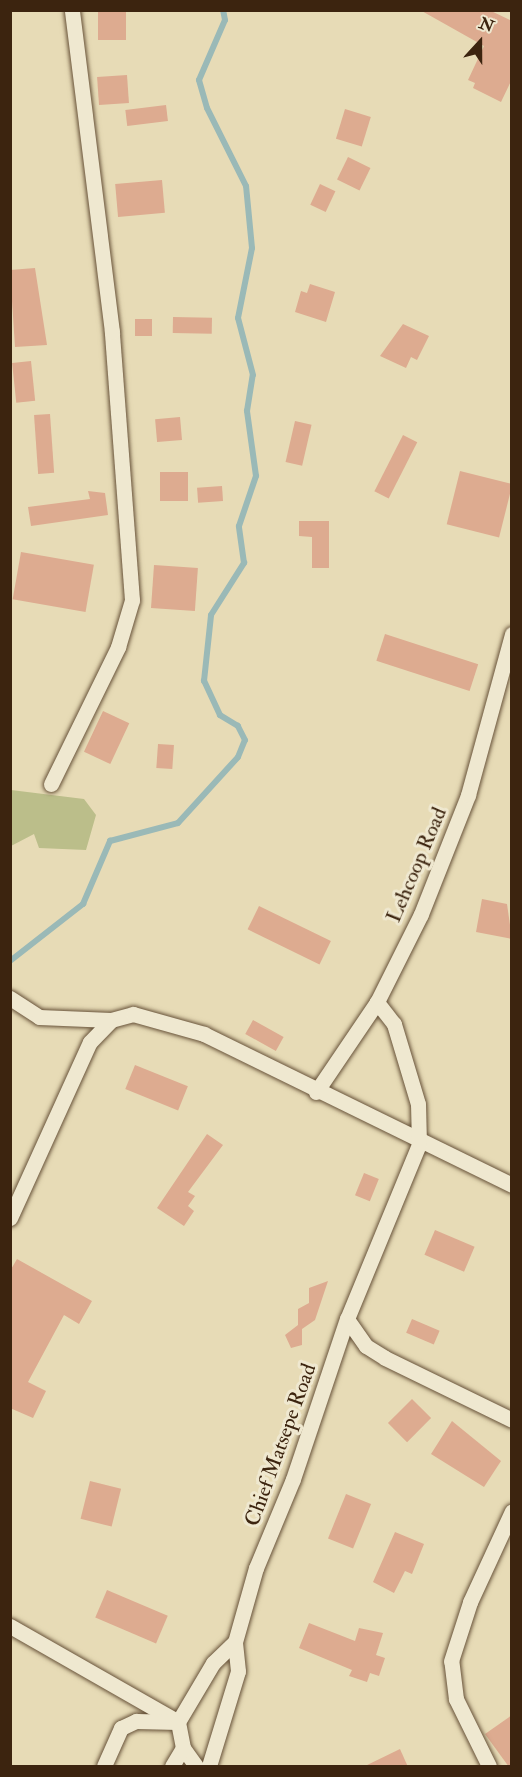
<!DOCTYPE html>
<html>
<head>
<meta charset="utf-8">
<style>
	body { margin:0 }
	#map { position:relative; width:522px; height:1777px; overflow:hidden; background:#e7dbb6; font-family:"IM FELL Double Pica",serif }
	div>[style] { position:absolute }
	[style*='--x'] { left:calc(var(--x)*1px); top:calc(var(--y)*1px); width:calc(var(--w)*1px); rotate:calc(var(--a)*1deg) }
	.green>* { inset:0; background:#bbbe8a }
	.stream>* { height:6px; margin:-3px; padding:0 3px; transform-origin:3px; border-radius:3px; background:#9ab9b7 }
	.building>* { inset:0; background:#ddab90; transform-origin:0 0 }
	.roads { filter:drop-shadow(0 0 2px #675239) drop-shadow(0 0 2px #675239) }
	.minor>* { height:15px; margin:-7.5px; padding:0 7.5px; transform-origin:7.5px; border-radius:7.5px; background:#efe8d0 }
	span { translate:-50% -50%; white-space:nowrap; text-align:center; line-height:1.15; -webkit-text-stroke:6px #efe8d0; paint-order:stroke }
	.street-label { font-size:21px; color:#3c240f }
	.frame { position:absolute; inset:0; border:12px solid #3c240f; pointer-events:none }
	.north { position:absolute; left:450px; top:12px; width:60px; height:60px; -webkit-text-stroke:4px #efe8d0; paint-order:stroke; rotate:21deg; font-size:16px; font-weight:700; line-height:24px; text-align:center; color:#3c240f }
	.north::after { content:''; display:block; margin:auto; width:21px; height:27px; background:#3c240f; clip-path:polygon(50% 0,100% 100%,50% 72%,0 100%) }
</style>
</head>
<body>
<div id="map">
	<div class="green">
		<i style="clip-path:polygon(11px 790px,84px 799px,96px 815px,86px 850px,39px 848px,34px 834px,11px 846px)"></i>
	</div>
	<div class="stream">
		<i style="--x:10;--y:961;--w:93;--a:-38"></i>
		<i style="--x:83;--y:904;--w:69;--a:-66.8"></i>
		<i style="--x:110;--y:841;--w:70;--a:-14.8"></i>
		<i style="--x:178;--y:823;--w:89;--a:-47.7"></i>
		<i style="--x:238;--y:757;--w:18;--a:-68"></i>
		<i style="--x:245;--y:740;--w:16;--a:-117"></i>
		<i style="--x:238;--y:726;--w:21;--a:-149"></i>
		<i style="--x:220;--y:715;--w:38;--a:-115"></i>
		<i style="--x:204;--y:681;--w:66;--a:-83.9"></i>
		<i style="--x:211;--y:615;--w:62;--a:-57.6"></i>
		<i style="--x:244;--y:563;--w:37;--a:-98"></i>
		<i style="--x:239;--y:526;--w:53;--a:-71.2"></i>
		<i style="--x:256;--y:476;--w:66;--a:-97.9"></i>
		<i style="--x:247;--y:411;--w:36;--a:-81"></i>
		<i style="--x:253;--y:375;--w:59;--a:-104.7"></i>
		<i style="--x:238;--y:318;--w:71;--a:-78.7"></i>
		<i style="--x:252;--y:248;--w:62;--a:-95.5"></i>
		<i style="--x:246;--y:186;--w:87;--a:-116.6"></i>
		<i style="--x:207;--y:108;--w:29;--a:-106"></i>
		<i style="--x:199;--y:80;--w:65;--a:-66.6"></i>
		<i style="--x:225;--y:20;--w:10;--a:-101"></i>
	</div>
	<div class="building">
		<i style="left:98px;top:10px;width:28px;height:30px"></i>
		<i style="clip-path:polygon(420px 10px,489px 10px,512px 21px,512px 79px,501px 102px,473px 88px,475px 83px,468px 80px,484px 46px)"></i>
		<i style="left:127px;top:75px;width:28px;height:30px;rotate:86deg"></i>
		<i style="left:166px;top:105px;width:16px;height:41px;rotate:83deg"></i>
		<i style="left:345px;top:109px;width:27px;height:31px;rotate:17deg"></i>
		<i style="left:348px;top:157px;width:25px;height:25px;rotate:26deg"></i>
		<i style="left:162px;top:180px;width:33px;height:47px;rotate:85deg"></i>
		<i style="left:320px;top:184px;width:17px;height:23px;rotate:25deg"></i>
		<i style="clip-path:polygon(35px 268px,47px 345px,15px 347px,10px 270px)"></i>
		<i style="clip-path:polygon(310px 284px,335px 292px,326px 322px,295px 312px,301px 291px,307px 293px)"></i>
		<i style="left:173px;top:317px;width:39px;height:16px;rotate:1deg"></i>
		<i style="left:135px;top:319px;width:17px;height:17px"></i>
		<i style="clip-path:polygon(403px 324px,429px 336px,417px 360px,411px 357px,406px 368px,380px 356px)"></i>
		<i style="left:31px;top:361px;width:40px;height:19px;rotate:84deg"></i>
		<i style="left:50px;top:414px;width:59px;height:16px;rotate:86deg"></i>
		<i style="left:180px;top:417px;width:23px;height:25px;rotate:85deg"></i>
		<i style="left:295px;top:421px;width:17px;height:42px;rotate:13deg"></i>
		<i style="left:403px;top:435px;width:16px;height:63px;rotate:27deg"></i>
		<i style="left:460px;top:471px;width:54px;height:55px;rotate:14deg"></i>
		<i style="left:160px;top:472px;width:28px;height:29px"></i>
		<i style="left:222px;top:486px;width:15px;height:25px;rotate:86deg"></i>
		<i style="clip-path:polygon(88px 491px,105px 493px,108px 515px,31px 526px,28px 507px,90px 499px)"></i>
		<i style="clip-path:polygon(299px 521px,329px 521px,329px 568px,312px 568px,312px 537px,299px 536px)"></i>
		<i style="left:21px;top:552px;width:74px;height:48px;rotate:10deg"></i>
		<i style="left:154px;top:565px;width:44px;height:43px;rotate:4deg"></i>
		<i style="left:385px;top:634px;width:98px;height:28px;rotate:18deg"></i>
		<i style="left:103px;top:711px;width:29px;height:45px;rotate:25deg"></i>
		<i style="left:158px;top:744px;width:16px;height:24px;rotate:4deg"></i>
		<i style="clip-path:polygon(482px 899px,507px 904px,512px 939px,476px 932px)"></i>
		<i style="left:259px;top:906px;width:80px;height:26px;rotate:26deg"></i>
		<i style="left:253px;top:1020px;width:35px;height:16px;rotate:29deg"></i>
		<i style="left:135px;top:1065px;width:57px;height:26px;rotate:22deg"></i>
		<i style="clip-path:polygon(207px 1134px,223px 1145px,188px 1192px,195px 1196px,188px 1206px,194px 1211px,184px 1226px,157px 1208px)"></i>
		<i style="left:364px;top:1173px;width:16px;height:24px;rotate:22deg"></i>
		<i style="left:435px;top:1230px;width:43px;height:27px;rotate:23deg"></i>
		<i style="clip-path:polygon(17px 1259px,92px 1301px,79px 1324px,64px 1315px,28px 1382px,46px 1391px,33px 1418px,10px 1408px,10px 1271px)"></i>
		<i style="clip-path:polygon(328px 1281px,315px 1320px,302px 1329px,302px 1345px,291px 1348px,285px 1335px,298px 1325px,298px 1309px,309px 1303px,309px 1288px)"></i>
		<i style="left:412px;top:1319px;width:30px;height:15px;rotate:23deg"></i>
		<i style="left:412px;top:1399px;width:27px;height:34px;rotate:45deg"></i>
		<i style="clip-path:polygon(452px 1421px,501px 1461px,484px 1487px,431px 1454px)"></i>
		<i style="left:90px;top:1481px;width:32px;height:39px;rotate:14deg"></i>
		<i style="left:346px;top:1494px;width:27px;height:48px;rotate:22deg"></i>
		<i style="clip-path:polygon(395px 1532px,424px 1544px,412px 1574px,405px 1571px,394px 1593px,373px 1582px)"></i>
		<i style="left:107px;top:1590px;width:66px;height:30px;rotate:23deg"></i>
		<i style="clip-path:polygon(309px 1623px,355px 1641px,359px 1628px,383px 1633px,376px 1655px,385px 1658px,379px 1676px,370px 1673px,367px 1682px,349px 1676px,352px 1670px,299px 1648px)"></i>
		<i style="clip-path:polygon(512px 1715px,512px 1767px,509px 1767px,485px 1734px)"></i>
		<i style="clip-path:polygon(400px 1749px,408px 1767px,363px 1767px)"></i>
	</div>
	<div class="roads">
		<div class="minor">
			<i style="--x:51;--y:784;--w:153;--a:-63.9"></i>
			<i style="--x:118;--y:647;--w:49;--a:-73.4"></i>
			<i style="--x:132;--y:600;--w:269;--a:-94.3"></i>
			<i style="--x:112;--y:332;--w:324;--a:-97.1"></i>
			<i style="--x:10;--y:998;--w:35;--a:33"></i>
			<i style="--x:39;--y:1017;--w:72;--a:2.4"></i>
			<i style="--x:316;--y:1092;--w:109;--a:-55.9"></i>
			<i style="--x:377;--y:1002;--w:98;--a:-63.4"></i>
			<i style="--x:421;--y:914;--w:128;--a:-68.4"></i>
			<i style="--x:468;--y:795;--w:167;--a:-74.7"></i>
			<i style="--x:10;--y:1218;--w:193;--a:-65.6"></i>
			<i style="--x:90;--y:1042;--w:30;--a:-46"></i>
			<i style="--x:111;--y:1020;--w:23;--a:-15"></i>
			<i style="--x:133;--y:1014;--w:74;--a:15.7"></i>
			<i style="--x:204;--y:1034;--w:343;--a:26.1"></i>
			<i style="--x:347;--y:1319;--w:33;--a:55"></i>
			<i style="--x:366;--y:1346;--w:22;--a:32"></i>
			<i style="--x:385;--y:1358;--w:141;--a:26"></i>
			<i style="--x:10;--y:1626;--w:193;--a:29.7"></i>
			<i style="--x:178;--y:1722;--w:69;--a:-59.3"></i>
			<i style="--x:213;--y:1663;--w:30;--a:-44"></i>
			<i style="--x:104;--y:1766;--w:42;--a:-65.9"></i>
			<i style="--x:121;--y:1728;--w:17;--a:-25"></i>
			<i style="--x:136;--y:1721;--w:42;--a:1.4"></i>
			<i style="--x:178;--y:1722;--w:26;--a:79"></i>
			<i style="--x:183;--y:1748;--w:22;--a:54"></i>
			<i style="--x:172;--y:1766;--w:21;--a:-59"></i>
			<i style="--x:209;--y:1766;--w:99;--a:-73"></i>
			<i style="--x:238;--y:1671;--w:29;--a:-96"></i>
			<i style="--x:235;--y:1642;--w:77;--a:-74.2"></i>
			<i style="--x:256;--y:1568;--w:96;--a:-67.4"></i>
			<i style="--x:293;--y:1479;--w:169;--a:-71.4"></i>
			<i style="--x:347;--y:1319;--w:189;--a:-67.6"></i>
			<i style="--x:419;--y:1144;--w:40;--a:-91.4"></i>
			<i style="--x:418;--y:1104;--w:84;--a:-106.7"></i>
			<i style="--x:394;--y:1024;--w:28;--a:-128"></i>
			<i style="--x:489;--y:1766;--w:75;--a:-116.2"></i>
			<i style="--x:456;--y:1699;--w:38;--a:-97"></i>
			<i style="--x:451;--y:1661;--w:62;--a:-72.1"></i>
			<i style="--x:470;--y:1602;--w:100;--a:-65.2"></i>
		</div>
	</div>
	<div class="street-label">
		<span style="left:417px;top:865px;rotate:-67deg">Lehcoop Road</span>
		<span style="left:281px;top:1445px;rotate:-70deg">Chief Matsepe Road</span>
	</div>
	<div class="frame"></div>
	<div class="north">N</div>
</div>
</body>
</html>
